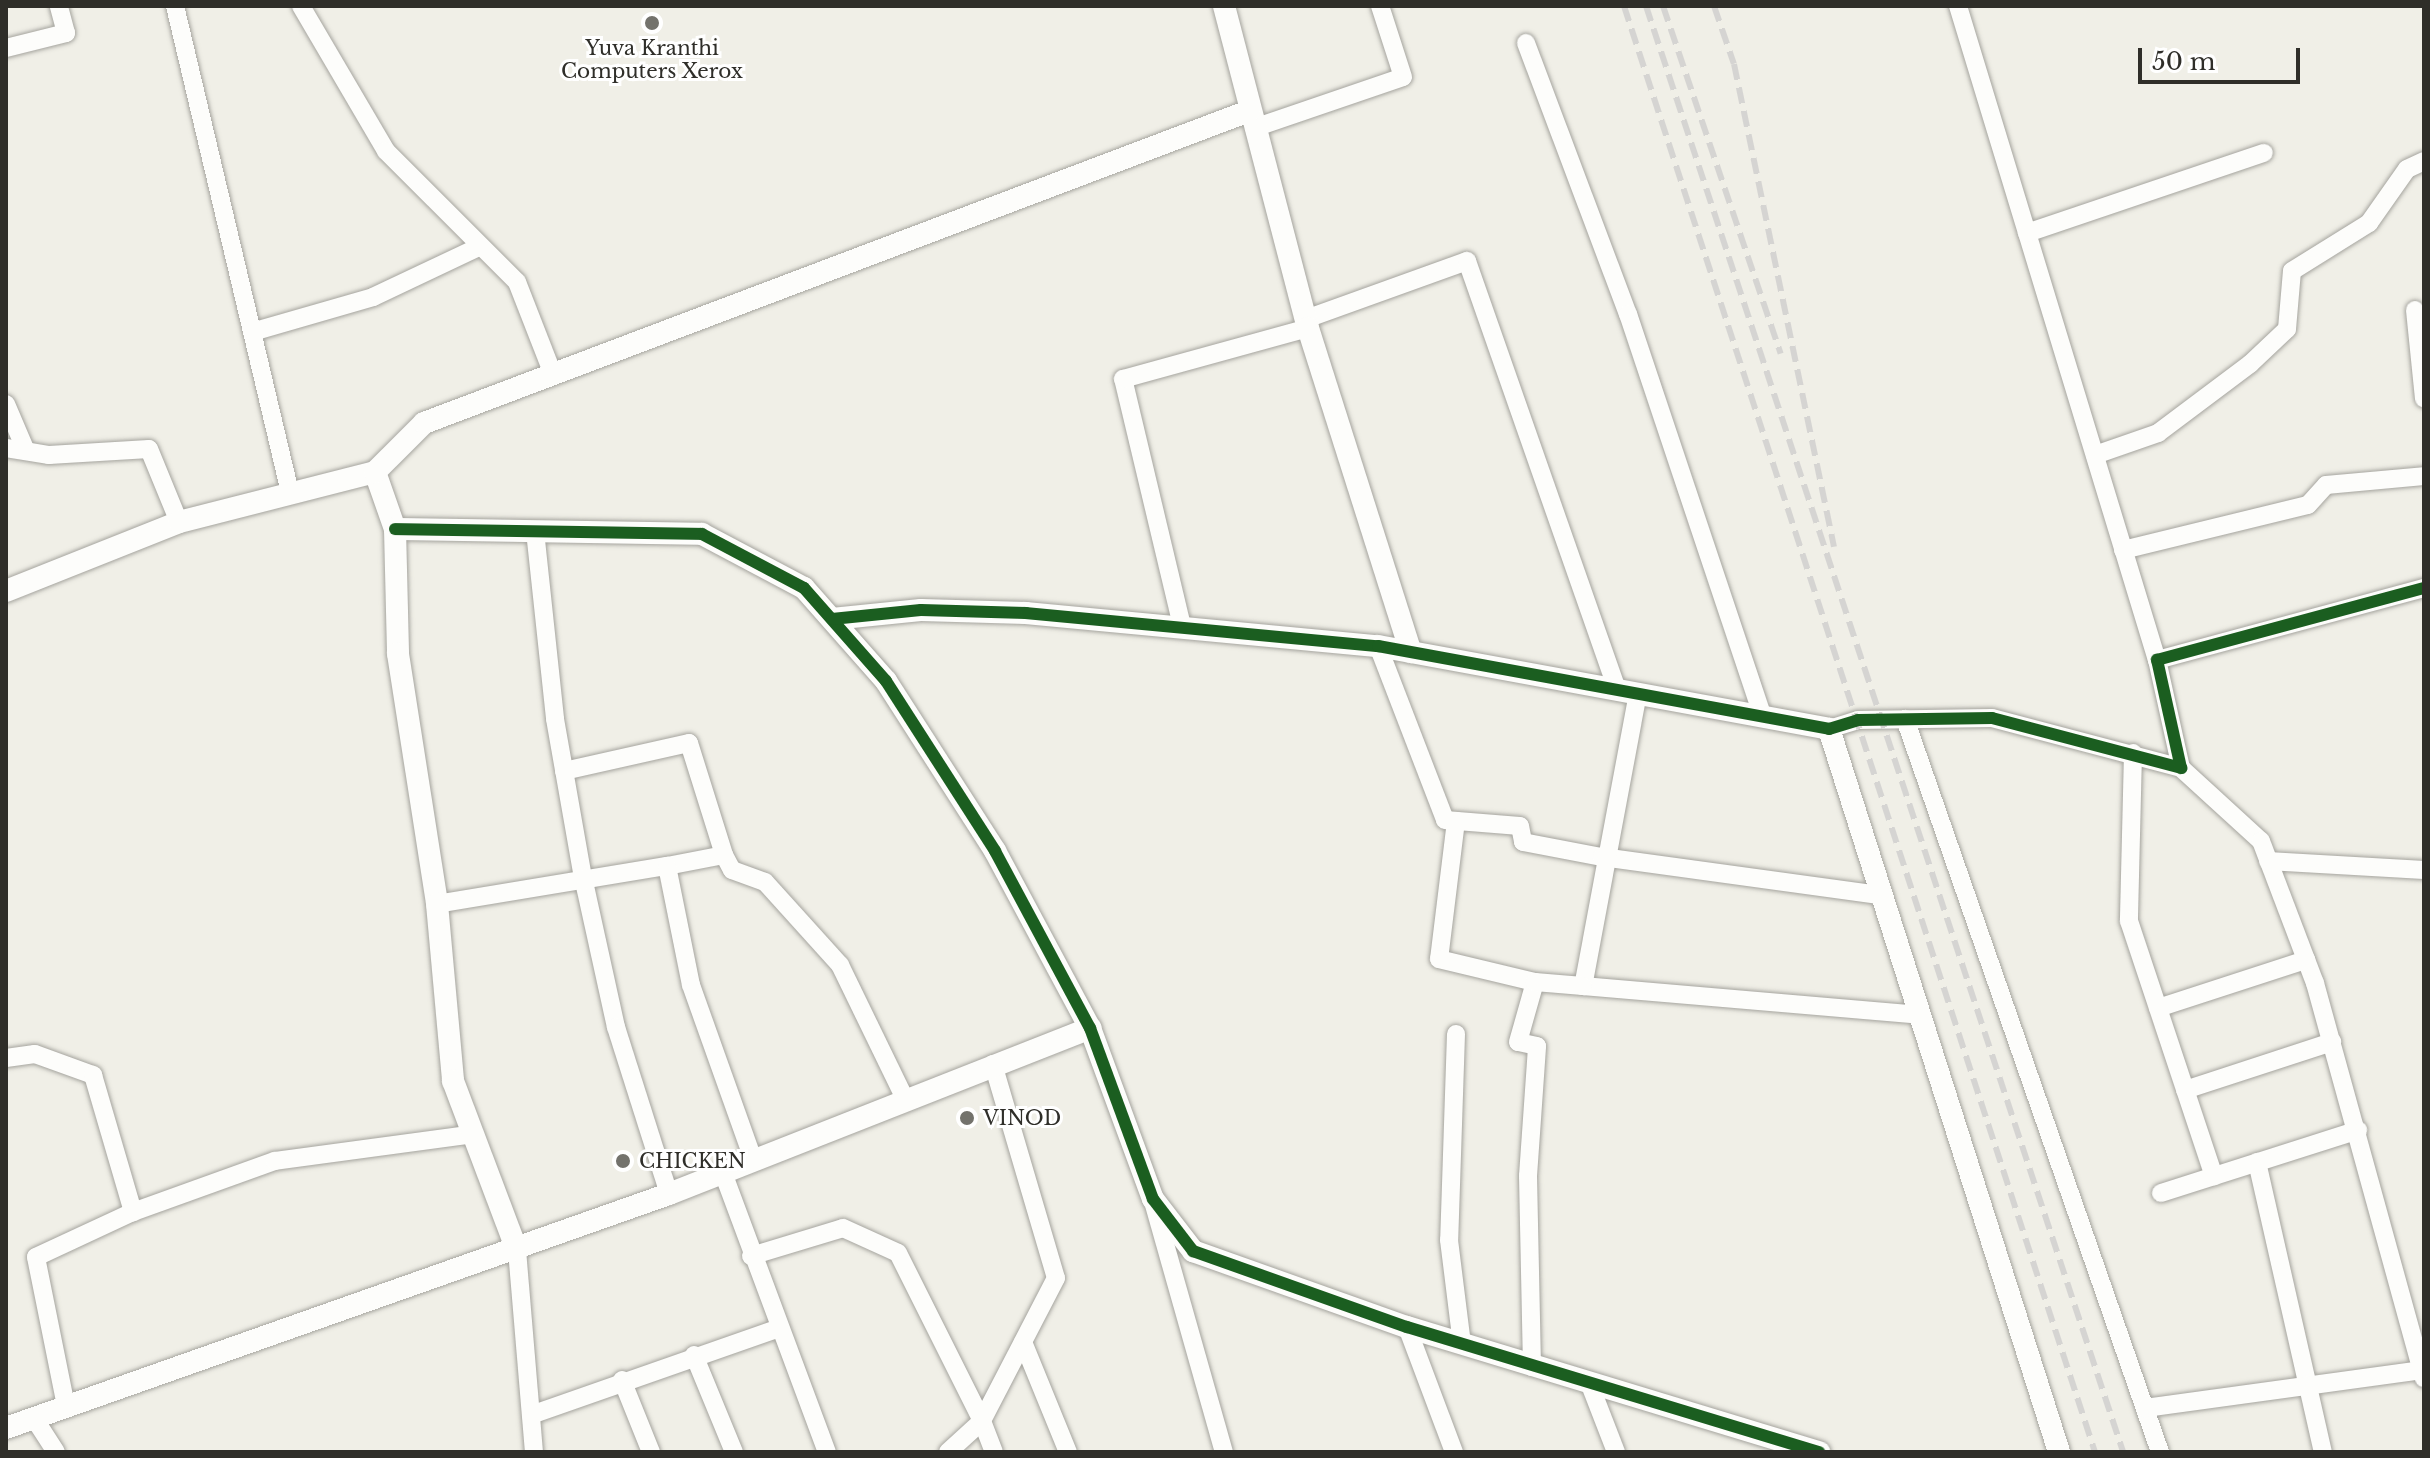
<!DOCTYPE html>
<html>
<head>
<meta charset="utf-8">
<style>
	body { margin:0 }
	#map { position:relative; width:2430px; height:1458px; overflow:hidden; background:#f0efe7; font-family:"Libre Baskerville",serif }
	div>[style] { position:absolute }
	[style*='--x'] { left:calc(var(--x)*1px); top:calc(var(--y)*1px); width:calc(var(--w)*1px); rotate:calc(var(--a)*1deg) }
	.roads { filter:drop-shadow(0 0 2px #a5a49e) drop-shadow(0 0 2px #a5a49e) }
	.minor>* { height:18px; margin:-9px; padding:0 9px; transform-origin:9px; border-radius:9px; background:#fdfdfb }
	.tertiary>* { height:22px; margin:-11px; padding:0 11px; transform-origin:11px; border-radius:11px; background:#fdfdfb }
	.rail>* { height:6px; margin-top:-3px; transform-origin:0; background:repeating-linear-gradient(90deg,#d5d4d2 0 16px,transparent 0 24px) }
	.cycleway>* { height:12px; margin:-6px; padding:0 6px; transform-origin:6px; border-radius:6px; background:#1b5e20 }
	.dots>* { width:22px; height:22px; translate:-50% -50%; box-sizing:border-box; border:4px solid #fff; border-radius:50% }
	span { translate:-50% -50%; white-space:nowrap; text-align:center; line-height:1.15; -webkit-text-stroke:6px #fff; paint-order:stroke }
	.poi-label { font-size:20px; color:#2f2e29 }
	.left { translate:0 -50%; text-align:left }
	.frame { position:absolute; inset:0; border:8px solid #2f2e29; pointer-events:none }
	.scale { position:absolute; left:2138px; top:48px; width:162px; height:36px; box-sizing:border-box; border:4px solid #2f2e29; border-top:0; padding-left:10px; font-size:24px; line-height:28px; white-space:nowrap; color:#2f2e29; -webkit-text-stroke:6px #fff; paint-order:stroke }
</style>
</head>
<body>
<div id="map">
	<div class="roads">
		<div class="minor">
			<i style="--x:175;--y:6;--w:498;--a:76.7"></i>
			<i style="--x:301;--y:6;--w:168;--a:59.6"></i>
			<i style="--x:386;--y:151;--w:185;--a:45"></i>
			<i style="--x:517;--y:282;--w:97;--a:68.7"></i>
			<i style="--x:1958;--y:6;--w:684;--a:73.08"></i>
			<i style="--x:1526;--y:43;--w:290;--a:69.4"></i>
			<i style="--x:1628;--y:314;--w:425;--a:71.5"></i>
			<i style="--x:6;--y:48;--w:62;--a:-14"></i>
			<i style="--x:66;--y:33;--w:28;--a:-105"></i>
			<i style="--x:1254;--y:128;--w:157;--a:-18.9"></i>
			<i style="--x:1403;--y:77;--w:75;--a:-107.9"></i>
			<i style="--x:2027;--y:233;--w:250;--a:-18.7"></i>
			<i style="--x:2415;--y:310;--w:89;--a:84.2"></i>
			<i style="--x:1306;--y:319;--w:171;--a:-19.8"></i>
			<i style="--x:1467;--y:261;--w:454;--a:70.7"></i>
			<i style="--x:252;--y:332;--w:126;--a:-16.1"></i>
			<i style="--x:373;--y:297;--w:119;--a:-25.3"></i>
			<i style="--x:6;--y:404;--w:51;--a:66.9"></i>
			<i style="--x:6;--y:448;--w:44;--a:9.2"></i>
			<i style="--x:49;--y:455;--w:100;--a:-3.4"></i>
			<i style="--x:149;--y:449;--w:79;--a:67.7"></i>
			<i style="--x:2095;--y:455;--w:67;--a:-19.2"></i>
			<i style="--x:2158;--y:433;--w:115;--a:-36.9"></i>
			<i style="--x:2250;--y:364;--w:51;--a:-43.4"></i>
			<i style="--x:2287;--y:329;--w:58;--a:-85.1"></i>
			<i style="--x:2292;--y:271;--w:91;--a:-31.9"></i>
			<i style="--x:2369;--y:223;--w:66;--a:-54.9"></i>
			<i style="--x:2407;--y:169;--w:19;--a:-25"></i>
			<i style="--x:535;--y:531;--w:189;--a:83.9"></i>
			<i style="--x:555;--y:719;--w:160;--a:80"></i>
			<i style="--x:583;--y:877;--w:154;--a:77.6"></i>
			<i style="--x:616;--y:1027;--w:175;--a:72.4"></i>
			<i style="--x:2123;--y:550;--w:190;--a:-13.7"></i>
			<i style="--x:2308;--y:505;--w:27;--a:-48"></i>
			<i style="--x:2326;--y:485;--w:98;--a:-5.2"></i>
			<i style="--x:1182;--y:626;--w:254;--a:-103.4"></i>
			<i style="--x:1123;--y:379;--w:192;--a:-15.4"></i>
			<i style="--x:1378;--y:646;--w:186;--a:68.9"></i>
			<i style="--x:1445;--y:820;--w:75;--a:4.6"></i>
			<i style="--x:1520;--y:826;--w:16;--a:79"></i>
			<i style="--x:1523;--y:842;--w:80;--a:10.8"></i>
			<i style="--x:1602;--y:857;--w:280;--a:7.8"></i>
			<i style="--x:1638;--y:693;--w:298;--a:100.6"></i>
			<i style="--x:1583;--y:986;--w:338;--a:4.9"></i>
			<i style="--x:1905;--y:719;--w:776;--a:70.82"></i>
			<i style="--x:1829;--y:729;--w:30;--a:-17"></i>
			<i style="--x:1858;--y:720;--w:134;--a:-0.9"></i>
			<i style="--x:1992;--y:718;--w:196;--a:14.8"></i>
			<i style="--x:2181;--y:768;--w:111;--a:-102.5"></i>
			<i style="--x:2157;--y:660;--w:277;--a:-15.1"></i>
			<i style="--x:2133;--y:753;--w:168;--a:91.4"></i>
			<i style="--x:2129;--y:921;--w:269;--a:71.6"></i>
			<i style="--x:2181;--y:768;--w:108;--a:42.4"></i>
			<i style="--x:2261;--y:841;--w:152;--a:69.2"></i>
			<i style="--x:2315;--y:983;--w:410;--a:74.6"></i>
			<i style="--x:564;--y:771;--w:128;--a:-12.6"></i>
			<i style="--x:689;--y:743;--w:117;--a:72.6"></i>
			<i style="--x:724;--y:855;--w:58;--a:169.1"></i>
			<i style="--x:1456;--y:821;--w:139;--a:97"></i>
			<i style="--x:1439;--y:959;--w:99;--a:13.5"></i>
			<i style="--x:724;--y:855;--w:17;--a:62"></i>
			<i style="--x:732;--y:870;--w:35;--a:20"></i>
			<i style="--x:765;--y:882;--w:112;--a:47.9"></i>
			<i style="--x:840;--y:965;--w:149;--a:64.1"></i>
			<i style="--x:2268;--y:861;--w:156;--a:3.3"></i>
			<i style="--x:437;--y:904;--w:233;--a:-9.4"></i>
			<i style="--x:667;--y:866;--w:121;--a:78.6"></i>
			<i style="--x:691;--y:985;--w:185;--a:70.4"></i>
			<i style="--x:2158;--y:1008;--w:156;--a:-18"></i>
			<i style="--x:1456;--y:1034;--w:206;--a:91.9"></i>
			<i style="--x:1449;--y:1240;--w:106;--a:82.9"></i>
			<i style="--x:6;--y:1058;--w:29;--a:-8"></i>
			<i style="--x:35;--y:1054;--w:62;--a:19.9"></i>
			<i style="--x:93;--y:1075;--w:143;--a:73.7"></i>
			<i style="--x:133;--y:1212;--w:151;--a:-19.8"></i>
			<i style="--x:275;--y:1161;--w:201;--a:-7.7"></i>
			<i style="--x:993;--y:1064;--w:223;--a:73.6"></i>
			<i style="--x:1056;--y:1278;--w:161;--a:117.4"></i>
			<i style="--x:982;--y:1421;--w:33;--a:69"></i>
			<i style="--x:2185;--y:1090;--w:155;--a:-18.1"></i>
			<i style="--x:2257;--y:1162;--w:297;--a:77.2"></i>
			<i style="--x:722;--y:1170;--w:301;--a:69.6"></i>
			<i style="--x:2161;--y:1193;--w:207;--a:-17.7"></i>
			<i style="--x:1154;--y:1205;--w:257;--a:74.2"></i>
			<i style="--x:517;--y:1250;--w:203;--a:85.2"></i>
			<i style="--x:751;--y:1256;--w:96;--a:-16.9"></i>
			<i style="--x:843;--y:1228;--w:60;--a:24.4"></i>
			<i style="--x:898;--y:1253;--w:188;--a:63.4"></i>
			<i style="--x:982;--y:1421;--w:46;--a:137.6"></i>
			<i style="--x:1407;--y:1327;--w:134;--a:69.4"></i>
			<i style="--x:1023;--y:1342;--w:119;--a:67.8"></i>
			<i style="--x:694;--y:1355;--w:105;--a:67.6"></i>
			<i style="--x:1532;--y:1367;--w:191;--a:-91.2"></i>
			<i style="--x:1528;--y:1176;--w:130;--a:-86"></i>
			<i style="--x:1537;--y:1046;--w:19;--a:-168"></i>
			<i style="--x:1518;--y:1042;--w:62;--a:-74.2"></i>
			<i style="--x:1535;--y:982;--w:48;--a:4.8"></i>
			<i style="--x:622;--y:1380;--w:78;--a:68.1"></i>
			<i style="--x:1590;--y:1385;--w:72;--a:68.8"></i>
			<i style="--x:66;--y:1406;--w:152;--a:-101.4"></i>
			<i style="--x:36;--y:1257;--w:107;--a:-24.9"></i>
			<i style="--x:2145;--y:1408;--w:280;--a:-7.8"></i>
			<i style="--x:531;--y:1415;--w:264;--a:-19.3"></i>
			<i style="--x:34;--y:1418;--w:40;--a:57.1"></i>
		</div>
		<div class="tertiary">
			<i style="--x:1224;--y:6;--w:333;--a:75.4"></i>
			<i style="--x:1308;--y:328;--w:340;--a:72.4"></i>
			<i style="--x:375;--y:472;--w:60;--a:70.7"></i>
			<i style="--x:395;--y:529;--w:125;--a:88.6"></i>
			<i style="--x:398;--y:654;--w:253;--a:81.1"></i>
			<i style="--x:437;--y:904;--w:178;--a:84.8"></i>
			<i style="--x:453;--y:1081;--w:181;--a:69.3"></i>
			<i style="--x:395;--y:529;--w:307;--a:0.9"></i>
			<i style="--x:702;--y:534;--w:115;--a:27.9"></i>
			<i style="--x:804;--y:588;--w:124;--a:48.6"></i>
			<i style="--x:886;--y:681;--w:202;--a:57.3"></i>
			<i style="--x:995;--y:851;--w:201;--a:61.8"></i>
			<i style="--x:1090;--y:1028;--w:182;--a:69.8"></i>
			<i style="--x:1153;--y:1199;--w:66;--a:52.4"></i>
			<i style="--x:1193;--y:1251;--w:227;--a:19.6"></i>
			<i style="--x:1407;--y:1327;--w:431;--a:16.9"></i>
			<i style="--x:6;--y:591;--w:186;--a:-21.7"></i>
			<i style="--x:179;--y:522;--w:202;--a:-14.3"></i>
			<i style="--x:375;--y:472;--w:69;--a:-45"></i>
			<i style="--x:424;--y:423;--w:882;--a:-20.72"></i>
			<i style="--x:832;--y:619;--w:89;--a:-5.8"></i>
			<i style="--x:921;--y:610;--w:105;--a:1.6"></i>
			<i style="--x:1026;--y:613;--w:354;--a:5.4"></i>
			<i style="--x:1378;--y:646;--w:459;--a:10.4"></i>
			<i style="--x:1829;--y:729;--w:759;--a:72.35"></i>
			<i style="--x:6;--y:1428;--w:703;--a:-19.44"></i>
			<i style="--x:669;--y:1194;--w:453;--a:-21.5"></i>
		</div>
	</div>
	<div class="rail">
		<i style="--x:1624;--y:6;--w:1521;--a:71.96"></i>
		<i style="--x:1646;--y:6;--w:1523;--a:71.74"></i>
		<i style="--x:1663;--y:6;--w:367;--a:71.3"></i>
		<i style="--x:1714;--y:6;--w:61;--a:71"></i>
		<i style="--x:1734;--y:64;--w:493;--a:78.3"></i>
	</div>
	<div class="cycleway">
		<i style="--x:395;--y:529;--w:307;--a:0.9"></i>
		<i style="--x:702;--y:534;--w:115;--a:27.9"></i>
		<i style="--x:804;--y:588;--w:124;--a:48.6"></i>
		<i style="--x:886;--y:681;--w:202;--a:57.3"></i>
		<i style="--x:995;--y:851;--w:201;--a:61.8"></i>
		<i style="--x:1090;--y:1028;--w:182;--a:69.8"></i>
		<i style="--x:1153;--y:1199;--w:66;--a:52.4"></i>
		<i style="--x:1193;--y:1251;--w:227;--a:19.6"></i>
		<i style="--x:1407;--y:1327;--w:431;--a:16.9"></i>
		<i style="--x:832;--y:619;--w:89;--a:-5.8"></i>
		<i style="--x:921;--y:610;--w:105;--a:1.6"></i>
		<i style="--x:1026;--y:613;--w:354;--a:5.4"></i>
		<i style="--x:1378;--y:646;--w:459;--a:10.4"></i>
		<i style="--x:1829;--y:729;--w:30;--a:-17"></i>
		<i style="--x:1858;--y:720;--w:134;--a:-0.9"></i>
		<i style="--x:1992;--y:718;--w:196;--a:14.8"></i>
		<i style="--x:2181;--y:768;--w:111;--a:-102.5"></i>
		<i style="--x:2157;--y:660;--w:277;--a:-15.1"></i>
	</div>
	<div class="dots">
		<i style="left:652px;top:23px;background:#73726c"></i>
		<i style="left:967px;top:1118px;background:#73726c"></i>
		<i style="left:623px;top:1161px;background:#73726c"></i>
	</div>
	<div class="poi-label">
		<span style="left:652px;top:60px">Yuva Kranthi<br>Computers Xerox</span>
		<span class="left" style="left:983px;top:1118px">VINOD</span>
		<span class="left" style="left:639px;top:1161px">CHICKEN</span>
	</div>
	<div class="frame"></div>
	<div class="scale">50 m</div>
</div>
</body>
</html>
